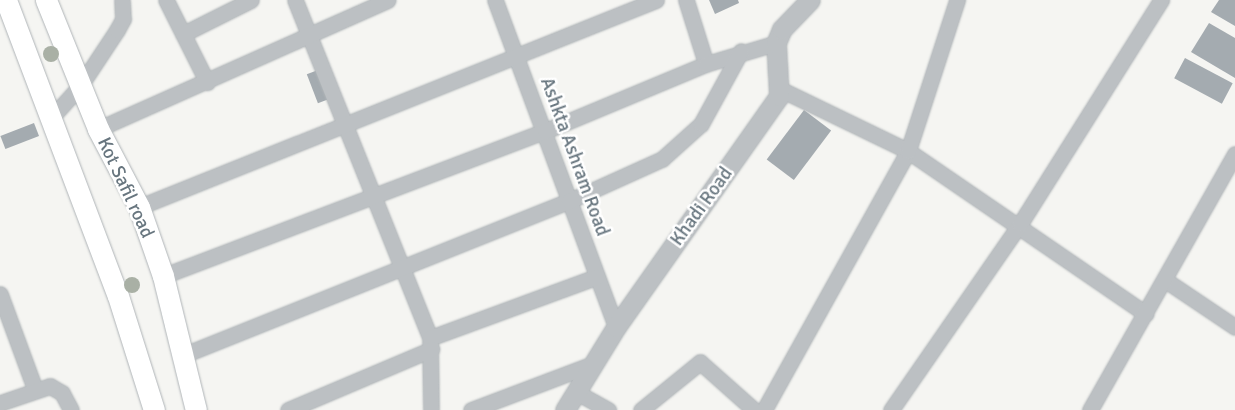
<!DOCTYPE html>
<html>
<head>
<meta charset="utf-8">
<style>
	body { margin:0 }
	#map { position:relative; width:1235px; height:410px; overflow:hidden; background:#f5f5f2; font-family:Signika,sans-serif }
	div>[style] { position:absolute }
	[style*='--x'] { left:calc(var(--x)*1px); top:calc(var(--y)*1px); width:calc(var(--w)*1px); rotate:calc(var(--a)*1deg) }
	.building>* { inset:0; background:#a4abb0; transform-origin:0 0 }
	.roads { filter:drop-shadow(0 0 1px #afb4b7) drop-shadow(0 0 1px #afb4b7) }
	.minor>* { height:15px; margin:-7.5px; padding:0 7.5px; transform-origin:7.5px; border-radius:7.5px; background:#bcc0c3 }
	.tertiary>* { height:19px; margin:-9.5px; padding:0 9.5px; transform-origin:9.5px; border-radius:9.5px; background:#bcc0c3 }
	.secondary>* { height:21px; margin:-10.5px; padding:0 10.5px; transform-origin:10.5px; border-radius:10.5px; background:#fff }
	.trees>* { width:16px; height:16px; margin:-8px; border-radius:50%; background:#a9b0a5 }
	span { translate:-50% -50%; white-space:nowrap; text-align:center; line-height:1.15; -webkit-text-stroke:5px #fff; paint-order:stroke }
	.street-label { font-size:19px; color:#68767f }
</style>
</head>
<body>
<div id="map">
	<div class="building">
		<i style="clip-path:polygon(709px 0,738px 0,739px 3px,715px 14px)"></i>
		<i style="clip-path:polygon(1219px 0,1235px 0,1235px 26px,1211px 12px)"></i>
		<i style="clip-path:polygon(1209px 23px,1235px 38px,1235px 78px,1191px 52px)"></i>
		<i style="left:1185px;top:58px;width:54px;height:23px;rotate:28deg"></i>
		<i style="left:318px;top:70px;width:31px;height:12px;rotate:69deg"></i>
		<i style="left:804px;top:110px;width:34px;height:62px;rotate:37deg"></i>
		<i style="left:34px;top:123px;width:14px;height:36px;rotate:69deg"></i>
	</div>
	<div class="roads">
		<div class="minor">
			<i style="--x:166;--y:0;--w:92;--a:63.4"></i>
			<i style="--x:295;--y:0;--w:364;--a:68.2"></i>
			<i style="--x:430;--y:338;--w:72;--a:89.2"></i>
			<i style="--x:495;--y:0;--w:349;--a:69.7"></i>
			<i style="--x:686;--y:0;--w:67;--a:72.6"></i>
			<i style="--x:183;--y:34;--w:76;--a:-26.6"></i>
			<i style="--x:782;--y:90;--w:140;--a:25.8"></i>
			<i style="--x:908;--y:151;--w:288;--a:34.4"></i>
			<i style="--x:52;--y:117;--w:42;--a:-47.9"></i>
			<i style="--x:80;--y:86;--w:67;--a:-56.5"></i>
			<i style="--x:117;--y:30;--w:13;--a:-61"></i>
			<i style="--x:123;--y:19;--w:19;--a:-93"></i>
			<i style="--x:98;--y:129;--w:317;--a:-24"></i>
			<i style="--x:139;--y:207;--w:557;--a:-21.82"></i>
			<i style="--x:163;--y:276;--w:409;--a:-20.8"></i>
			<i style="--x:545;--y:131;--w:174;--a:-22.6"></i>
			<i style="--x:706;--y:64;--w:73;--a:-16.7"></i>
			<i style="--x:1165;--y:280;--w:84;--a:33.9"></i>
			<i style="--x:0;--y:294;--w:101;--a:69.8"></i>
			<i style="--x:430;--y:338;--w:177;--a:-20.2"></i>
			<i style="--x:181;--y:356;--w:418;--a:-21.8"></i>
			<i style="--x:569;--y:201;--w:102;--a:-24.3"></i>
			<i style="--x:662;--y:159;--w:52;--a:-41.9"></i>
			<i style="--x:701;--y:124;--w:83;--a:-61.3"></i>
			<i style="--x:576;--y:392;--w:37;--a:29"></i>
			<i style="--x:0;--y:403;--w:53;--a:-18.8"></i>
			<i style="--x:50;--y:386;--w:14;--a:30"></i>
			<i style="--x:62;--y:393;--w:19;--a:62"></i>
			<i style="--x:288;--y:410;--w:156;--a:-23"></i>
			<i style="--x:471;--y:410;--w:130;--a:-20.7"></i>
			<i style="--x:641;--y:410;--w:76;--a:-39.1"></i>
			<i style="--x:700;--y:362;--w:72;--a:41.6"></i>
			<i style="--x:764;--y:410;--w:296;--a:-60.9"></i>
			<i style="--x:908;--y:151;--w:159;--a:-72"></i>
			<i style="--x:891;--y:410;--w:226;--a:-55.3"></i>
			<i style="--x:1020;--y:224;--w:265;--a:-57.8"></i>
			<i style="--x:1090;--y:410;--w:294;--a:-60.5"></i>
		</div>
		<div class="tertiary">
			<i style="--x:565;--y:410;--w:97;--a:-58.4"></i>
			<i style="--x:616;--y:327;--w:283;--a:-54.8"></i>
			<i style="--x:779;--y:96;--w:53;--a:-93.2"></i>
			<i style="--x:776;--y:43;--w:15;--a:-67"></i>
			<i style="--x:782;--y:29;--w:40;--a:-46"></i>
		</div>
		<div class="secondary">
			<i style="--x:6;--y:0;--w:316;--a:69.3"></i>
			<i style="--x:118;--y:296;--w:120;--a:72.5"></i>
			<i style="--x:46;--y:0;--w:139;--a:68"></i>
			<i style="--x:98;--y:129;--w:88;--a:62.3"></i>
			<i style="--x:139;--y:207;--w:73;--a:70.8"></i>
			<i style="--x:163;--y:276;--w:138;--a:76.2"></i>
		</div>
	</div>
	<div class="trees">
		<i style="left:51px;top:54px"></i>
		<i style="left:132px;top:285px"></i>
	</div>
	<div class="street-label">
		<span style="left:574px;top:157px;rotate:70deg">Ashkta Ashram Road</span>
		<span style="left:125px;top:188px;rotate:65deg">Kot Safil road</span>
		<span style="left:702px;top:207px;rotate:-54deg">Khadi Road</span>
	</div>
</div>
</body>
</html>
